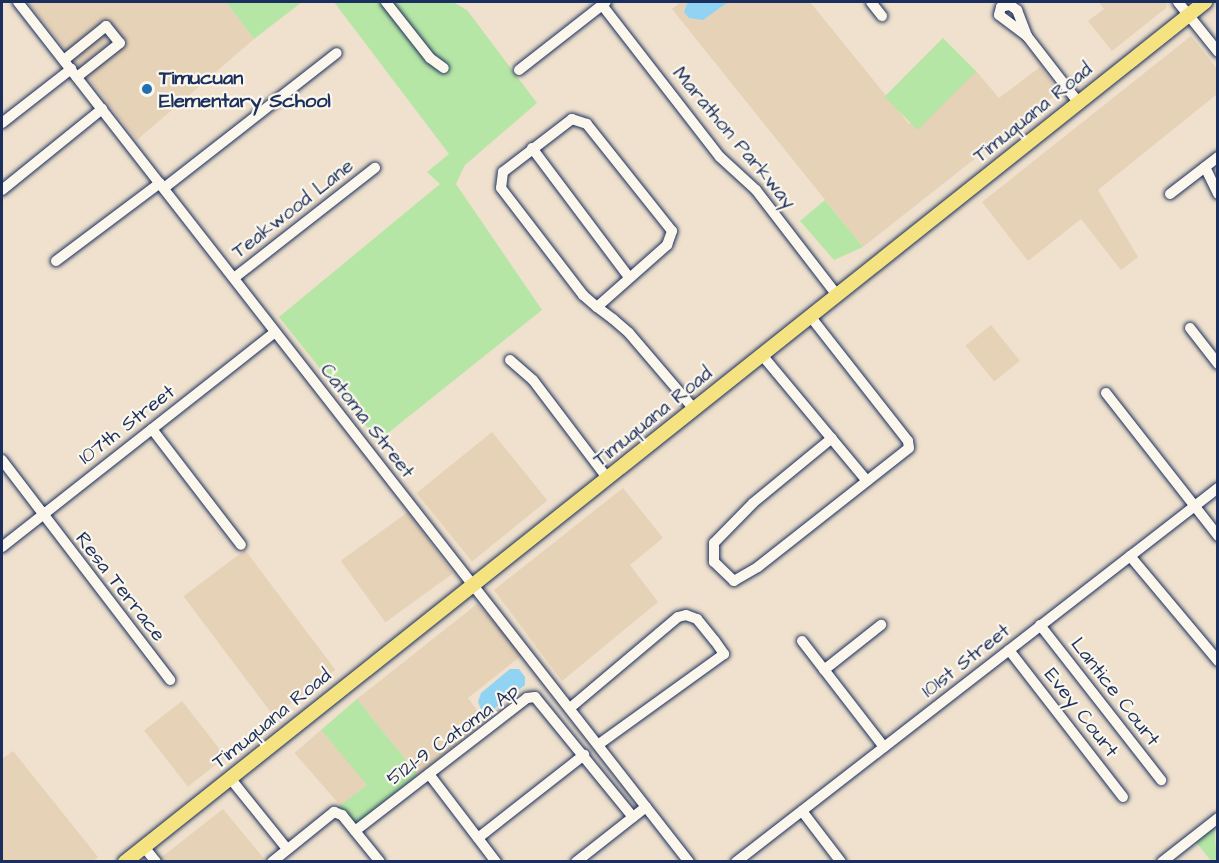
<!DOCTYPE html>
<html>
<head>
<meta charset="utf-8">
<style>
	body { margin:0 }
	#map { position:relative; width:1219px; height:863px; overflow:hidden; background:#efe1cd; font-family:"Architects Daughter",sans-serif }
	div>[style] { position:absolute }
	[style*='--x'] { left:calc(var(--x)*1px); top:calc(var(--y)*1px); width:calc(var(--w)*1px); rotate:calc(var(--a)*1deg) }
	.built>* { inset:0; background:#e6d2b7; transform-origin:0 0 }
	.green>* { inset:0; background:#b6e6a5; transform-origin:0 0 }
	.water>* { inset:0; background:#90d3f2 }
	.roads { filter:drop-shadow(0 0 2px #1b2f5e) drop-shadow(0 0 2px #1b2f5e) }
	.minor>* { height:10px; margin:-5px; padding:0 5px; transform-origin:5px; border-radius:5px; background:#fbf7ec }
	.major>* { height:14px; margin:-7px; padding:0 7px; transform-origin:7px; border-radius:7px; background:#f5e382 }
	.dots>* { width:16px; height:16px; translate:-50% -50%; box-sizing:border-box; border:3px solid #fbf7ec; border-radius:50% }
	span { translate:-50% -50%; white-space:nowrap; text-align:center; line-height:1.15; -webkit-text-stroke:4.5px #fbf7ec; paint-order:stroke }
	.poi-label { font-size:20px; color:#1b2f5e; font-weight:700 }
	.left { translate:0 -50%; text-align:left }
	.street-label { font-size:20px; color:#1b2f5e }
	.frame { position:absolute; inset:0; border:3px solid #1b2f5e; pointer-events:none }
</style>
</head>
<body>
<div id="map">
	<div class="built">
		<i style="clip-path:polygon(28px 2px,226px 2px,254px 39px,137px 140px)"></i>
		<i style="clip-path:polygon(681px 2px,810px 2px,909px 124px,976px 71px,999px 98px,1040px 67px,1059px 92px,863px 247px,672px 9px)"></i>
		<i style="clip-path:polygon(1099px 2px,1167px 2px,1166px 8px,1112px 51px,1088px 21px,1104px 9px)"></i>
		<i style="clip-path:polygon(1191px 36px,1217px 69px,1217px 94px,1098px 190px,1138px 257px,1121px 270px,1081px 219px,1028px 261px,982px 202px)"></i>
		<i style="left:991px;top:325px;width:46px;height:33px;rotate:51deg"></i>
		<i style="left:492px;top:432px;width:88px;height:97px;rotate:51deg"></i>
		<i style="clip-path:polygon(623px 488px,663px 538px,630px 565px,658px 602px,562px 681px,494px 590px)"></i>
		<i style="left:408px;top:512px;width:76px;height:83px;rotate:54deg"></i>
		<i style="left:245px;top:550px;width:150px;height:77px;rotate:53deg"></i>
		<i style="clip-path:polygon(477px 604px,523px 654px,468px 698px,485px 721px,418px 775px,357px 699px)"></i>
		<i style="left:182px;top:701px;width:71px;height:48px;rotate:52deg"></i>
		<i style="left:321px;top:730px;width:72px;height:35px;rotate:49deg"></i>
		<i style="clip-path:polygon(13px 751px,98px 857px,93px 861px,2px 861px,2px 759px)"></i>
		<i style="clip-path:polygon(223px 809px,266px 861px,158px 860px)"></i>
	</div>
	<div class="green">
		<i style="clip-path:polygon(226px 2px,302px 2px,254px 39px)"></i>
		<i style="clip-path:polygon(334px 2px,453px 2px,467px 10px,537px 103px,465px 165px,456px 184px,542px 310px,378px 441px,279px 317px,440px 184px,427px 172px,449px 154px)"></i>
		<i style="left:943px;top:38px;width:47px;height:83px;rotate:45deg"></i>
		<i style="clip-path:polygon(825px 200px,863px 247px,834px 260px,800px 221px)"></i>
		<i style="clip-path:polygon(357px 699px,418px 775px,356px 824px,338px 807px,367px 785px,321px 730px)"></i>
		<i style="clip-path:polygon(1214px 826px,1217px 861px,1211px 861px,1195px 841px)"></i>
	</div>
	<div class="water">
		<i style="clip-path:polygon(688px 2px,728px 2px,703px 20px,689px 18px,684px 12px)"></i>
		<i style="clip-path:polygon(510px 669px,519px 669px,525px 677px,525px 685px,494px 709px,481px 709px,478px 702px,481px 693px)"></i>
	</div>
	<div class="roads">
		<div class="minor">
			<i style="--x:18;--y:2;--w:1091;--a:52.04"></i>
			<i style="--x:386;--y:2;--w:71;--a:51.8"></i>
			<i style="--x:430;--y:58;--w:17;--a:36"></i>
			<i style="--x:871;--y:2;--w:18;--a:52"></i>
			<i style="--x:1178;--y:2;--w:64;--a:51.3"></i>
			<i style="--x:602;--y:5;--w:192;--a:52.2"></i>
			<i style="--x:720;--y:157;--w:49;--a:42.5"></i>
			<i style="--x:756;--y:190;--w:133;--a:52.4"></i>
			<i style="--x:1027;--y:36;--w:35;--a:-143"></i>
			<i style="--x:999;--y:15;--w:8;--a:-76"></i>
			<i style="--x:1001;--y:7;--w:9;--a:-13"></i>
			<i style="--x:1010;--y:5;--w:9;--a:36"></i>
			<i style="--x:1017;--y:10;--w:28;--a:69"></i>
			<i style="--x:1027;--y:36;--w:83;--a:52.3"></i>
			<i style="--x:64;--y:60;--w:54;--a:-39"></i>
			<i style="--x:106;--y:26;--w:22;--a:51"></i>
			<i style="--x:120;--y:43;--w:55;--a:141.7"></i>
			<i style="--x:519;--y:70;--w:110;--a:-38"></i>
			<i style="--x:2;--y:123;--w:88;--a:-38"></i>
			<i style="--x:532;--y:148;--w:161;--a:53.1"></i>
			<i style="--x:1205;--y:167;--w:30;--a:64"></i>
			<i style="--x:164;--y:188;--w:219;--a:-38"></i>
			<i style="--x:2;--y:190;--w:129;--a:-39"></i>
			<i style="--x:1170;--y:194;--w:61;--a:-37.6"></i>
			<i style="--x:56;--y:261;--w:130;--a:-36.9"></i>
			<i style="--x:234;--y:278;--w:179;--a:-38"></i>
			<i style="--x:597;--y:307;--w:94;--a:-41.5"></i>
			<i style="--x:667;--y:245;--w:15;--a:-70"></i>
			<i style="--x:672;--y:231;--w:137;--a:-128.5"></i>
			<i style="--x:587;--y:124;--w:16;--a:-162"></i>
			<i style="--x:572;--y:119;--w:87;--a:142.5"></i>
			<i style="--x:503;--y:172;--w:16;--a:97"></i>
			<i style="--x:501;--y:188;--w:135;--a:52.5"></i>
			<i style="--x:583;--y:295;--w:18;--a:41"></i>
			<i style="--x:597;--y:307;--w:20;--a:37"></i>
			<i style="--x:613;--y:319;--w:21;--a:41"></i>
			<i style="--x:629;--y:333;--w:100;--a:49.5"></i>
			<i style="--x:810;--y:316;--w:159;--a:51.9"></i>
			<i style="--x:908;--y:441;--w:7;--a:82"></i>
			<i style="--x:909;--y:448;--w:192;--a:141.8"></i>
			<i style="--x:758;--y:567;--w:28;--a:150"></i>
			<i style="--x:734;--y:581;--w:28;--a:-136"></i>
			<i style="--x:714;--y:562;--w:19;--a:-90"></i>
			<i style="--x:714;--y:543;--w:56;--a:-45.7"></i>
			<i style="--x:753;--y:503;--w:102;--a:-39.4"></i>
			<i style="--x:1190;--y:328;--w:46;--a:52.1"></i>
			<i style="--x:762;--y:355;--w:164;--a:50.2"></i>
			<i style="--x:510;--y:360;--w:30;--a:41"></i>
			<i style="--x:533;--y:380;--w:123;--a:52.9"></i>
			<i style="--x:1106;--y:393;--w:182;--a:51.9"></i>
			<i style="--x:152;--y:429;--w:146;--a:52.5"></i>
			<i style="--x:2;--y:460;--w:277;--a:52.6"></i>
			<i style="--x:2;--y:547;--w:347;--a:-38.2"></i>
			<i style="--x:1130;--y:556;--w:137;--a:50"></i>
			<i style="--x:1040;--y:625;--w:197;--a:52"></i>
			<i style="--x:802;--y:641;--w:134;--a:52.3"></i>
			<i style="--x:1009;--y:650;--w:186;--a:52.2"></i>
			<i style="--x:824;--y:670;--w:73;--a:-38.3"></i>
			<i style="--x:570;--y:708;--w:141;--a:-40.1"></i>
			<i style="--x:678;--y:617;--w:8;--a:-14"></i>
			<i style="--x:686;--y:615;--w:12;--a:20"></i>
			<i style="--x:697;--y:619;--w:28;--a:51"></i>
			<i style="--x:715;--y:641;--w:16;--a:55"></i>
			<i style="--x:724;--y:654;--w:155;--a:144.2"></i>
			<i style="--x:429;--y:774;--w:111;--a:52.7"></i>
			<i style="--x:230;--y:778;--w:91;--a:51.2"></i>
			<i style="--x:802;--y:811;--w:64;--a:52.6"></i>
			<i style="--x:355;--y:831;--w:217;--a:-37.7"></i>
			<i style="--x:527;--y:698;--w:8;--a:-7"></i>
			<i style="--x:535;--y:697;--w:155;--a:50.8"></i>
			<i style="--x:478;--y:838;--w:135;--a:-38.1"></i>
			<i style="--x:144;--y:847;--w:19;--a:51"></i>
			<i style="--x:272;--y:862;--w:80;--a:-38.9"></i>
			<i style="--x:334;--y:812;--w:9;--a:21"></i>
			<i style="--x:342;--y:815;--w:60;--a:51"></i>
			<i style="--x:576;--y:862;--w:89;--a:-38.2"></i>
			<i style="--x:736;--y:862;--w:610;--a:-37.81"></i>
			<i style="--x:1162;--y:862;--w:71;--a:-38.2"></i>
		</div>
		<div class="major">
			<i style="--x:125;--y:862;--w:1381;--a:-38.53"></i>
		</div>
	</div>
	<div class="dots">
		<i style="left:147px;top:89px;background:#1f6fb2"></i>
	</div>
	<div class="poi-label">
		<span class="left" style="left:159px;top:90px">Timucuan<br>Elementary School</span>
	</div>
	<div class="street-label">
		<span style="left:1033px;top:113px;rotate:-39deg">Timuquana Road</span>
		<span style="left:734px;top:138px;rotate:50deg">Marathon Parkway</span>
		<span style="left:293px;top:209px;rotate:-38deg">Teakwood Lane</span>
		<span style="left:653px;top:417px;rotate:-39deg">Timuquana Road</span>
		<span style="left:367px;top:421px;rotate:52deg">Catoma Street</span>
		<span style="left:127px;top:425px;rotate:-38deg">107th Street</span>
		<span style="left:120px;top:587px;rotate:52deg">Resa Terrace</span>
		<span style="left:966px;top:661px;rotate:-38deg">101st Street</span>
		<span style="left:1115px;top:692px;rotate:52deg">Lantice Court</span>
		<span style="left:1081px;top:713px;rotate:52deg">Evey Court</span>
		<span style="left:272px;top:719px;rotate:-39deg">Timuquana Road</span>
		<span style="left:453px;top:735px;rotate:-36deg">5121-9 Catoma Ap</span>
	</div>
	<div class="frame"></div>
</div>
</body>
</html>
